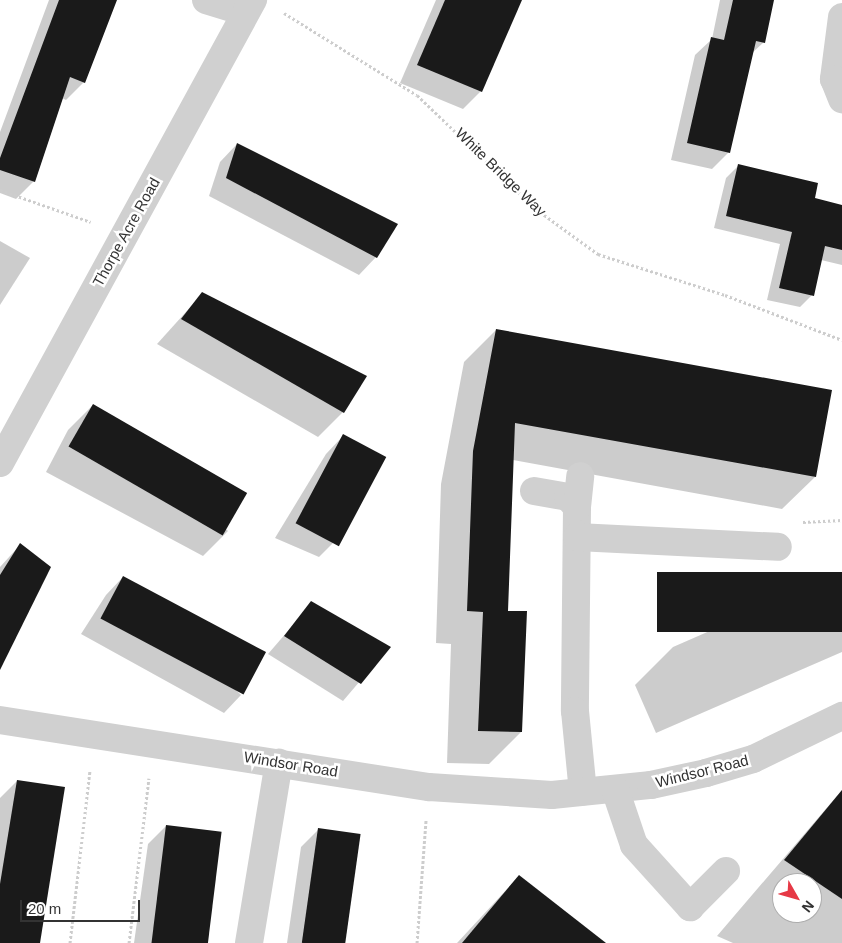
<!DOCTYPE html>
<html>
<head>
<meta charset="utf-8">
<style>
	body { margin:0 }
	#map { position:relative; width:842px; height:943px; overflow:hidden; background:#fff; font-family:Arial,sans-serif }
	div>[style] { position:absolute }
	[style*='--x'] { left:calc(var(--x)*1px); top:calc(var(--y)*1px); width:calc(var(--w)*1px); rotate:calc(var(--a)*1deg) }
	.shadow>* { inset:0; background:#0003 }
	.building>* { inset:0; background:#1a1a1a; transform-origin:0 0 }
	.path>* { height:3px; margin-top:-1.5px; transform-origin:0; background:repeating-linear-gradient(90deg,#cdcdcd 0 2.5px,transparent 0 5px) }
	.minor>* { height:28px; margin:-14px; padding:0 14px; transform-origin:14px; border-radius:14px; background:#d0d0d0 }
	span { translate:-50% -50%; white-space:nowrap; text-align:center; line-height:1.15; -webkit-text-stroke:5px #fff; paint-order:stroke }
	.street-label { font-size:15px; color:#333 }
	.north { position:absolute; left:772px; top:873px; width:50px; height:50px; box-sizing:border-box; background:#fff; border:1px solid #adadad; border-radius:50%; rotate:128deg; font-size:14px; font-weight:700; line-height:20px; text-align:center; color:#333 }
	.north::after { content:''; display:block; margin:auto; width:18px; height:22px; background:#e63946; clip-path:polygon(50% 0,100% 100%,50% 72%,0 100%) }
	.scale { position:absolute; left:20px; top:900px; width:120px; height:22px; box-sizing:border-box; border:2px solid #333; border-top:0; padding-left:6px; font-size:15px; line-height:18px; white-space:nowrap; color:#333; -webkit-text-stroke:4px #fff; paint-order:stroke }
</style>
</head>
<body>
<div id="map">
	<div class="shadow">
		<i style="clip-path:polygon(49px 0,115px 0,84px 82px,66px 100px,62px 98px,34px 181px,16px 199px,0 193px,0 132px)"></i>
		<i style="clip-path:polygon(436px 0,520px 0,481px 91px,463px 109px,400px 83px)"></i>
		<i style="clip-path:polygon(720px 0,773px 0,764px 42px,751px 54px,729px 152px,712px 169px,671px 160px,695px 55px,712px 39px)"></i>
		<i style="clip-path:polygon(237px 144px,376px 257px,359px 275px,209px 196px,220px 162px)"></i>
		<i style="clip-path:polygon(738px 166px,813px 199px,842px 206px,842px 265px,821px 260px,812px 295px,800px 307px,767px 300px,780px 244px,714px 228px,726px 178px)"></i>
		<i style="clip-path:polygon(0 241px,30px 258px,0 305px)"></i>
		<i style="clip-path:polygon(203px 293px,343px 412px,318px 437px,157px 344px)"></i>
		<i style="clip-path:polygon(496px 330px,815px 477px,782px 509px,513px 460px,507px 612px,521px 732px,489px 764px,447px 763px,451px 644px,436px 643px,441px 484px,464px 362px)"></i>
		<i style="clip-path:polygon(93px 405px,228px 531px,203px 556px,46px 472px,68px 430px)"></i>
		<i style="clip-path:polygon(343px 436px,337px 539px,319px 557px,275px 538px,326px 454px)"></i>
		<i style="clip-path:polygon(20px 545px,0 654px,0 567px)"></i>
		<i style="clip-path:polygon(842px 573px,842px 652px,656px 733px,635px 685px,673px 647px)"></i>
		<i style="clip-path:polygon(123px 577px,241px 695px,224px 713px,81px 634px,106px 595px)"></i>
		<i style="clip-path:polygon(312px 603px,389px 647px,343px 701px,268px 654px)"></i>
		<i style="clip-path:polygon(17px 781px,39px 943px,0 943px,0 798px)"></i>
		<i style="clip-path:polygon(evenodd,842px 790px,842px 943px,733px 943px,717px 936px,842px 790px,782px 883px,812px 883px,812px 913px,782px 913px,782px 883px)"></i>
		<i style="clip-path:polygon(166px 826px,205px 943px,134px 943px,148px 844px)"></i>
		<i style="clip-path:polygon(318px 830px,344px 943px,287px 943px,301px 847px)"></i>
		<i style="clip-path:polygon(519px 876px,604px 943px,457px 943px)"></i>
	</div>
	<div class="building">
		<i style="clip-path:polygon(59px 0,117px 0,85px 83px,70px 77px,35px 182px,0 170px,0 158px)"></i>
		<i style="clip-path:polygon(445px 0,522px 0,482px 92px,417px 65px)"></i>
		<i style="clip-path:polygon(733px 0,774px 0,765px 43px,756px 41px,730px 153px,687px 143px,711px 37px,724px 40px)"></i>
		<i style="clip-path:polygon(237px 143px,398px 224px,377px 258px,226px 178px)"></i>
		<i style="clip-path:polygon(738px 164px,818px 183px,815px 198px,842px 205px,842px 250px,825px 246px,814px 296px,779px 288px,792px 232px,726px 216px)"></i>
		<i style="clip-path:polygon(202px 292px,367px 376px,344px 413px,181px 319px)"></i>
		<i style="clip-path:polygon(496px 329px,832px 390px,816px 477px,515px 423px,508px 611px,527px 611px,522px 732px,478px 731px,483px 612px,467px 611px,473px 451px)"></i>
		<i style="left:93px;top:404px;width:178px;height:49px;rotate:30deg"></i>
		<i style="left:343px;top:434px;width:49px;height:101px;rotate:28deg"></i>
		<i style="clip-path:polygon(20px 543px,51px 567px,0 670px,0 575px)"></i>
		<i style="left:842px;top:572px;width:60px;height:185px;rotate:90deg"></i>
		<i style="left:123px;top:576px;width:162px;height:48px;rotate:28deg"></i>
		<i style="clip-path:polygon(311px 601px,391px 647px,361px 684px,284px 636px)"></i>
		<i style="clip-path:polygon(17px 780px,65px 787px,40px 943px,0 943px,0 884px)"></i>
		<i style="clip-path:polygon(842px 790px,842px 899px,784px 860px)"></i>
		<i style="left:166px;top:825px;width:56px;height:119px;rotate:7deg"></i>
		<i style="left:318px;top:828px;width:43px;height:116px;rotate:8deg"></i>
		<i style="clip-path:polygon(519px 875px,606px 943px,462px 943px)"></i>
	</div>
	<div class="path">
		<i style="--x:284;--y:13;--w:156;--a:31.7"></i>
		<i style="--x:417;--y:95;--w:165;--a:43.8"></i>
		<i style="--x:536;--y:209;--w:77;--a:36"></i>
		<i style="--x:598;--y:254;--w:133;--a:17.9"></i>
		<i style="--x:725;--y:295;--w:125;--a:21"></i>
		<i style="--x:0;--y:190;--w:96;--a:19.4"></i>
		<i style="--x:803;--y:522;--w:39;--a:-3"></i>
		<i style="--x:70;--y:943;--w:174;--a:-83.4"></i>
		<i style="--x:129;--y:943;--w:166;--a:-83.1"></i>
		<i style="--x:417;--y:943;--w:123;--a:-85.8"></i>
	</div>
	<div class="minor">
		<i style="--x:206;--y:0;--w:41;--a:17.1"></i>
		<i style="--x:842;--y:17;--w:63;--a:97.4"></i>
		<i style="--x:834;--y:79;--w:22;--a:68"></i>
		<i style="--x:0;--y:463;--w:528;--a:-61.35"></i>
		<i style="--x:534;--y:491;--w:35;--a:10"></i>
		<i style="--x:568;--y:497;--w:13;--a:48"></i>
		<i style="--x:577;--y:507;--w:204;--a:90.6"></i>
		<i style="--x:575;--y:711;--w:81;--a:84.4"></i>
		<i style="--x:577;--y:507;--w:31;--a:-84"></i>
		<i style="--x:577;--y:537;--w:201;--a:2.8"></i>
		<i style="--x:0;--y:720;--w:434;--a:8.9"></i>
		<i style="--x:429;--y:787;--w:123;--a:3.7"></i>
		<i style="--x:552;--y:795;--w:100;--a:-5.8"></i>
		<i style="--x:651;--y:785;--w:56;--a:-12.3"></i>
		<i style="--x:706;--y:773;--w:49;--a:-16.6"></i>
		<i style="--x:753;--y:759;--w:99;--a:-25.8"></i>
		<i style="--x:615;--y:789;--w:59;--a:71.3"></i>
		<i style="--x:634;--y:845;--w:84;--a:47.9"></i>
		<i style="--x:690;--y:907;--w:51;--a:-45"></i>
		<i style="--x:249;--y:943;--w:183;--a:-80.6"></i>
	</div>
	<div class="street-label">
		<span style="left:501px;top:172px;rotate:44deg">White Bridge Way</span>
		<span style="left:126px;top:232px;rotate:-61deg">Thorpe Acre Road</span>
		<span style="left:291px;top:764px;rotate:9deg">Windsor Road</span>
		<span style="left:702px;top:771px;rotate:-14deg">Windsor Road</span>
	</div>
	<div class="north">N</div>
	<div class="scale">20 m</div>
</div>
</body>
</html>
